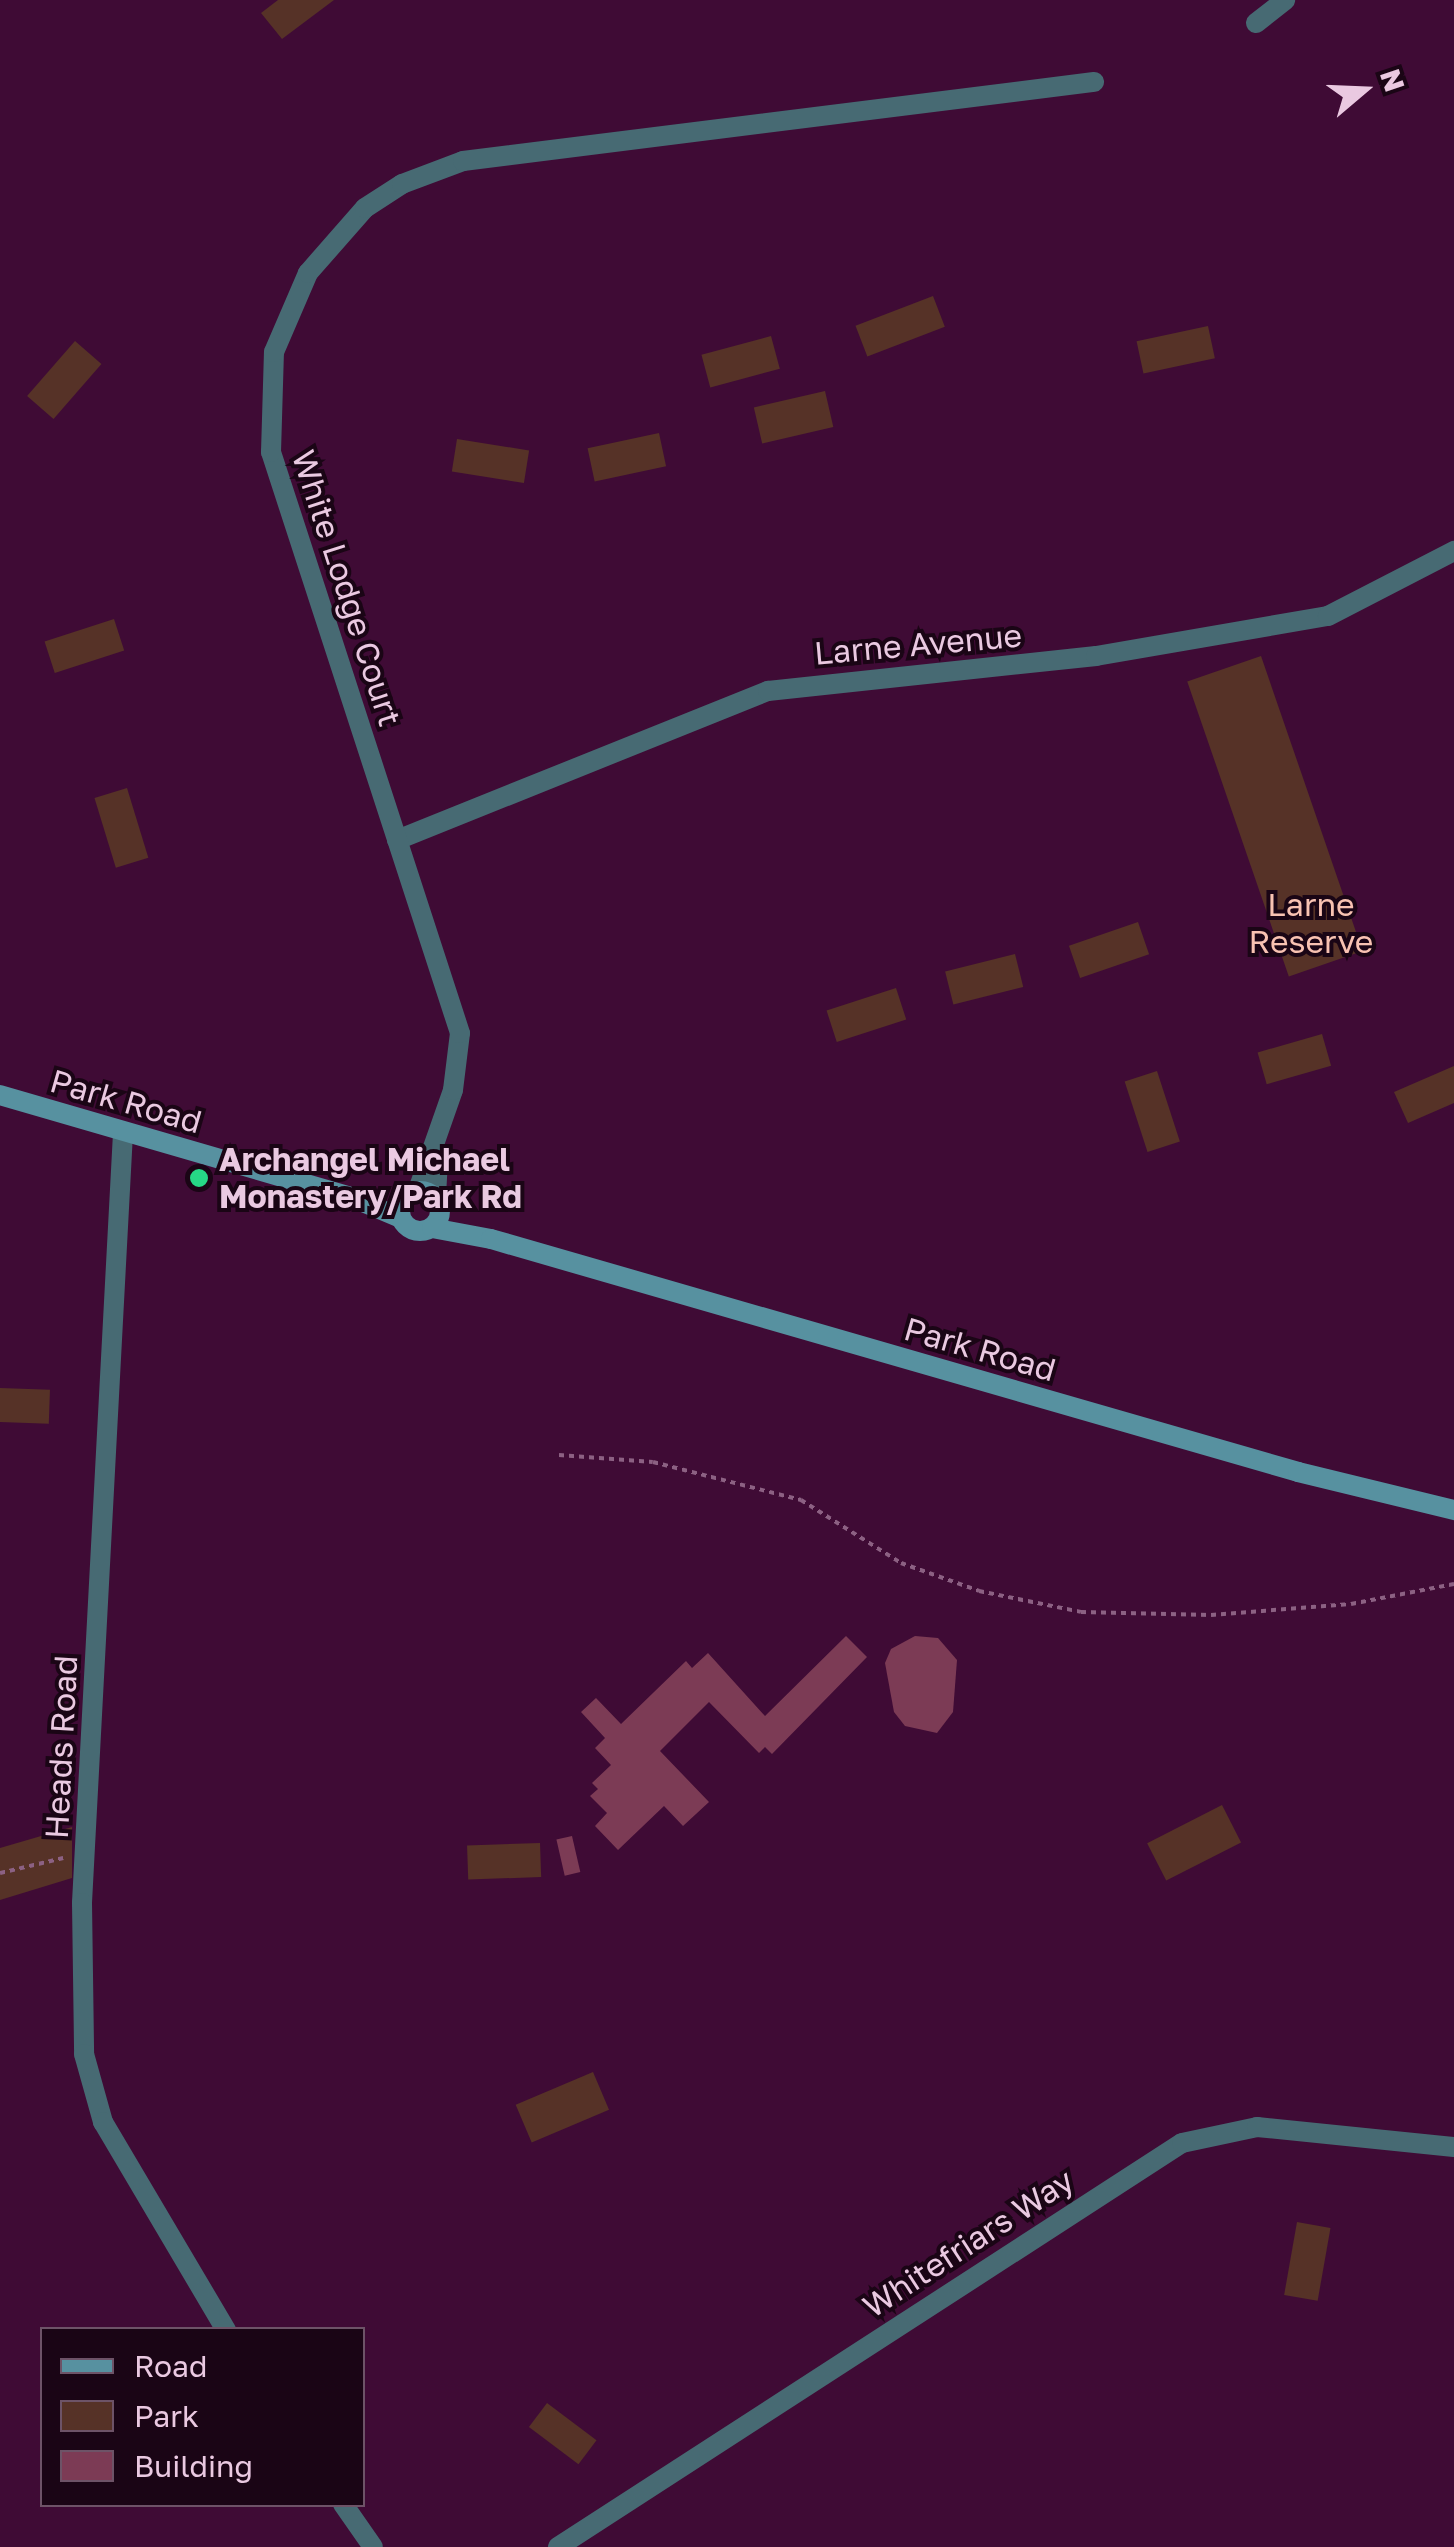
<!DOCTYPE html>
<html>
<head>
<meta charset="utf-8">
<style>
	body { margin:0 }
	#map { position:relative; width:1454px; height:2547px; overflow:hidden; background:#3f0b35; font-family:"Golos Text",sans-serif }
	div>[style] { position:absolute }
	[style*='--x'] { left:calc(var(--x)*1px); top:calc(var(--y)*1px); width:calc(var(--w)*1px); rotate:calc(var(--a)*1deg) }
	.green>* { inset:0; background:#563227; transform-origin:0 0 }
	.building>* { inset:0; background:#7c3b55; transform-origin:0 0 }
	.path>* { height:4px; margin-top:-2px; transform-origin:0; background:repeating-linear-gradient(90deg,#8c6183 0 5px,transparent 0 10px) }
	.street>* { height:20px; margin:-10px; padding:0 10px; transform-origin:10px; border-radius:10px; background:#476a73 }
	.secondary>* { height:20px; margin:-10px; padding:0 10px; transform-origin:10px; border-radius:10px; background:#5791a0 }
	.secondary>.ring { margin:-10px; padding:0; box-sizing:content-box; background:none; border:20px solid #5791a0; border-radius:50% }
	.dots>* { width:28px; height:28px; translate:-50% -50%; box-sizing:border-box; border:5px solid #1a0515; border-radius:50% }
	span { translate:-50% -50%; white-space:nowrap; text-align:center; line-height:1.15; -webkit-text-stroke:8px #1a0515; paint-order:stroke }
	.street-label { font-size:32px; color:#eac9e1 }
	.park-label { font-size:32px; color:#f8c2b2 }
	.poi-label { font-size:32px; color:#eac9e1; font-weight:700 }
	.left { translate:0 -50%; text-align:left }
	.legend { position:absolute; left:40px; top:2327px; width:325px; height:180px; box-sizing:border-box; background:#1a0515; border:2px solid #6d5367; margin:0; padding:12px 18px; list-style:none; font-size:30px; color:#eac9e1 }
	.legend li { display:flex; align-items:center; gap:20px; height:50px }
	.legend b { width:50px; border:2px solid #6d5367 }
	.north { position:absolute; left:1314px; top:40px; width:100px; height:100px; -webkit-text-stroke:8px #1a0515; paint-order:stroke; rotate:71deg; font-size:28px; font-weight:700; line-height:40px; text-align:center; color:#eac9e1 }
	.north::after { content:''; display:block; margin:auto; width:35px; height:45px; background:#eac9e1; clip-path:polygon(50% 0,100% 100%,50% 72%,0 100%) }
</style>
</head>
<body>
<div id="map">
	<div class="green">
		<i style="clip-path:polygon(278px 0,334px 0,282px 39px,261px 13px)"></i>
		<i style="left:933px;top:296px;width:33px;height:83px;rotate:69deg"></i>
		<i style="left:1208px;top:326px;width:33px;height:73px;rotate:78deg"></i>
		<i style="left:771px;top:336px;width:34px;height:72px;rotate:75deg"></i>
		<i style="left:75px;top:341px;width:35px;height:73px;rotate:41deg"></i>
		<i style="left:825px;top:391px;width:37px;height:73px;rotate:77deg"></i>
		<i style="left:659px;top:433px;width:34px;height:73px;rotate:78deg"></i>
		<i style="left:457px;top:439px;width:73px;height:33px;rotate:9deg"></i>
		<i style="left:114px;top:619px;width:33px;height:73px;rotate:72deg"></i>
		<i style="left:1261px;top:656px;width:312px;height:78px;rotate:71deg"></i>
		<i style="left:127px;top:788px;width:73px;height:34px;rotate:73deg"></i>
		<i style="left:1138px;top:922px;width:34px;height:73px;rotate:71deg"></i>
		<i style="left:1015px;top:954px;width:34px;height:72px;rotate:76deg"></i>
		<i style="left:896px;top:988px;width:33px;height:73px;rotate:72deg"></i>
		<i style="left:1322px;top:1034px;width:33px;height:67px;rotate:74deg"></i>
		<i style="clip-path:polygon(1454px 1066px,1454px 1103px,1408px 1123px,1394px 1092px)"></i>
		<i style="left:1157px;top:1071px;width:74px;height:34px;rotate:72deg"></i>
		<i style="left:0;top:1388px;width:50px;height:34px;rotate:2deg"></i>
		<i style="left:1222px;top:1805px;width:42px;height:84px;rotate:63deg"></i>
		<i style="clip-path:polygon(72px 1827px,72px 1878px,0 1900px,0 1848px)"></i>
		<i style="left:540px;top:1843px;width:34px;height:73px;rotate:88deg"></i>
		<i style="left:593px;top:2072px;width:41px;height:84px;rotate:67deg"></i>
		<i style="left:1297px;top:2222px;width:34px;height:74px;rotate:10deg"></i>
		<i style="left:547px;top:2403px;width:62px;height:30px;rotate:37deg"></i>
	</div>
	<div class="building">
		<i style="clip-path:polygon(846px 1636px,867px 1657px,772px 1754px,765px 1747px,759px 1753px,709px 1702px,660px 1751px,709px 1802px,683px 1826px,664px 1806px,618px 1850px,595px 1826px,607px 1813px,590px 1796px,598px 1789px,592px 1783px,611px 1765px,595px 1748px,605px 1738px,581px 1712px,596px 1698px,621px 1724px,686px 1661px,692px 1668px,708px 1653px,765px 1716px)"></i>
		<i style="clip-path:polygon(915px 1636px,938px 1638px,957px 1660px,953px 1712px,937px 1733px,905px 1726px,894px 1712px,885px 1663px,891px 1649px)"></i>
		<i style="left:572px;top:1836px;width:37px;height:16px;rotate:77deg"></i>
	</div>
	<div class="path">
		<i style="--x:559;--y:1455;--w:94;--a:4.3"></i>
		<i style="--x:653;--y:1462;--w:153;--a:14.4"></i>
		<i style="--x:801;--y:1500;--w:118;--a:32.2"></i>
		<i style="--x:901;--y:1563;--w:83;--a:19.7"></i>
		<i style="--x:979;--y:1591;--w:104;--a:11.6"></i>
		<i style="--x:1081;--y:1612;--w:130;--a:1.3"></i>
		<i style="--x:1211;--y:1615;--w:140;--a:-4.5"></i>
		<i style="--x:1351;--y:1604;--w:105;--a:-11"></i>
		<i style="--x:0;--y:1873;--w:65;--a:-13.4"></i>
	</div>
	<div class="street">
		<i style="--x:1256;--y:23;--w:37;--a:-38"></i>
		<i style="--x:397;--y:840;--w:400;--a:-21.9"></i>
		<i style="--x:768;--y:691;--w:330;--a:-6.1"></i>
		<i style="--x:1096;--y:656;--w:235;--a:-9.8"></i>
		<i style="--x:1328;--y:616;--w:142;--a:-27.3"></i>
		<i style="--x:123;--y:1133;--w:771;--a:93.05"></i>
		<i style="--x:82;--y:1903;--w:151;--a:89.2"></i>
		<i style="--x:84;--y:2054;--w:71;--a:74.4"></i>
		<i style="--x:103;--y:2122;--w:242;--a:59.4"></i>
		<i style="--x:418;--y:1190;--w:106;--a:-70.7"></i>
		<i style="--x:453;--y:1090;--w:57;--a:-83"></i>
		<i style="--x:460;--y:1033;--w:611;--a:-108.02"></i>
		<i style="--x:271;--y:452;--w:100;--a:-88.3"></i>
		<i style="--x:274;--y:352;--w:86;--a:-66.7"></i>
		<i style="--x:308;--y:273;--w:86;--a:-48.8"></i>
		<i style="--x:365;--y:208;--w:44;--a:-33"></i>
		<i style="--x:402;--y:184;--w:65;--a:-20.7"></i>
		<i style="--x:463;--y:161;--w:636;--a:-7.14"></i>
		<i style="--x:436;--y:1197;--w:38;--a:-87"></i>
		<i style="--x:343;--y:2504;--w:52;--a:55.1"></i>
		<i style="--x:558;--y:2547;--w:743;--a:-32.92"></i>
		<i style="--x:1182;--y:2143;--w:77;--a:-12"></i>
		<i style="--x:1257;--y:2127;--w:198;--a:5.8"></i>
	</div>
	<div class="secondary">
		<i style="--x:0;--y:1095;--w:366;--a:16.2"></i>
		<i style="--x:351;--y:1197;--w:54;--a:22.8"></i>
		<i class="ring" style="left:400px;top:1191px;width:20px;height:20px"></i>
		<i style="--x:432;--y:1228;--w:60;--a:10.6"></i>
		<i style="--x:491;--y:1239;--w:840;--a:16.1"></i>
		<i style="--x:1298;--y:1472;--w:161;--a:13.7"></i>
	</div>
	<div class="dots">
		<i style="left:199px;top:1178px;background:#26d886"></i>
	</div>
	<div class="street-label">
		<span style="left:347px;top:588px;rotate:72deg">White Lodge Court</span>
		<span style="left:918px;top:644px;rotate:-5deg">Larne Avenue</span>
		<span style="left:126px;top:1101px;rotate:16deg">Park Road</span>
		<span style="left:980px;top:1349px;rotate:16deg">Park Road</span>
		<span style="left:61px;top:1747px;rotate:-87deg">Heads Road</span>
		<span style="left:968px;top:2243px;rotate:-33deg">Whitefriars Way</span>
	</div>
	<div class="park-label">
		<span style="left:1311px;top:923px">Larne<br>Reserve</span>
	</div>
	<div class="poi-label">
		<span class="left" style="left:219px;top:1178px">Archangel Michael<br>Monastery/Park Rd</span>
	</div>
	<ul class="legend">
	<li><b style="height:12px;background:#5791a0"></b>Road</li>
	<li><b style="height:28px;background:#563227"></b>Park</li>
	<li><b style="height:28px;background:#7c3b55"></b>Building</li>
	</ul>
	<div class="north">N</div>
</div>
</body>
</html>
